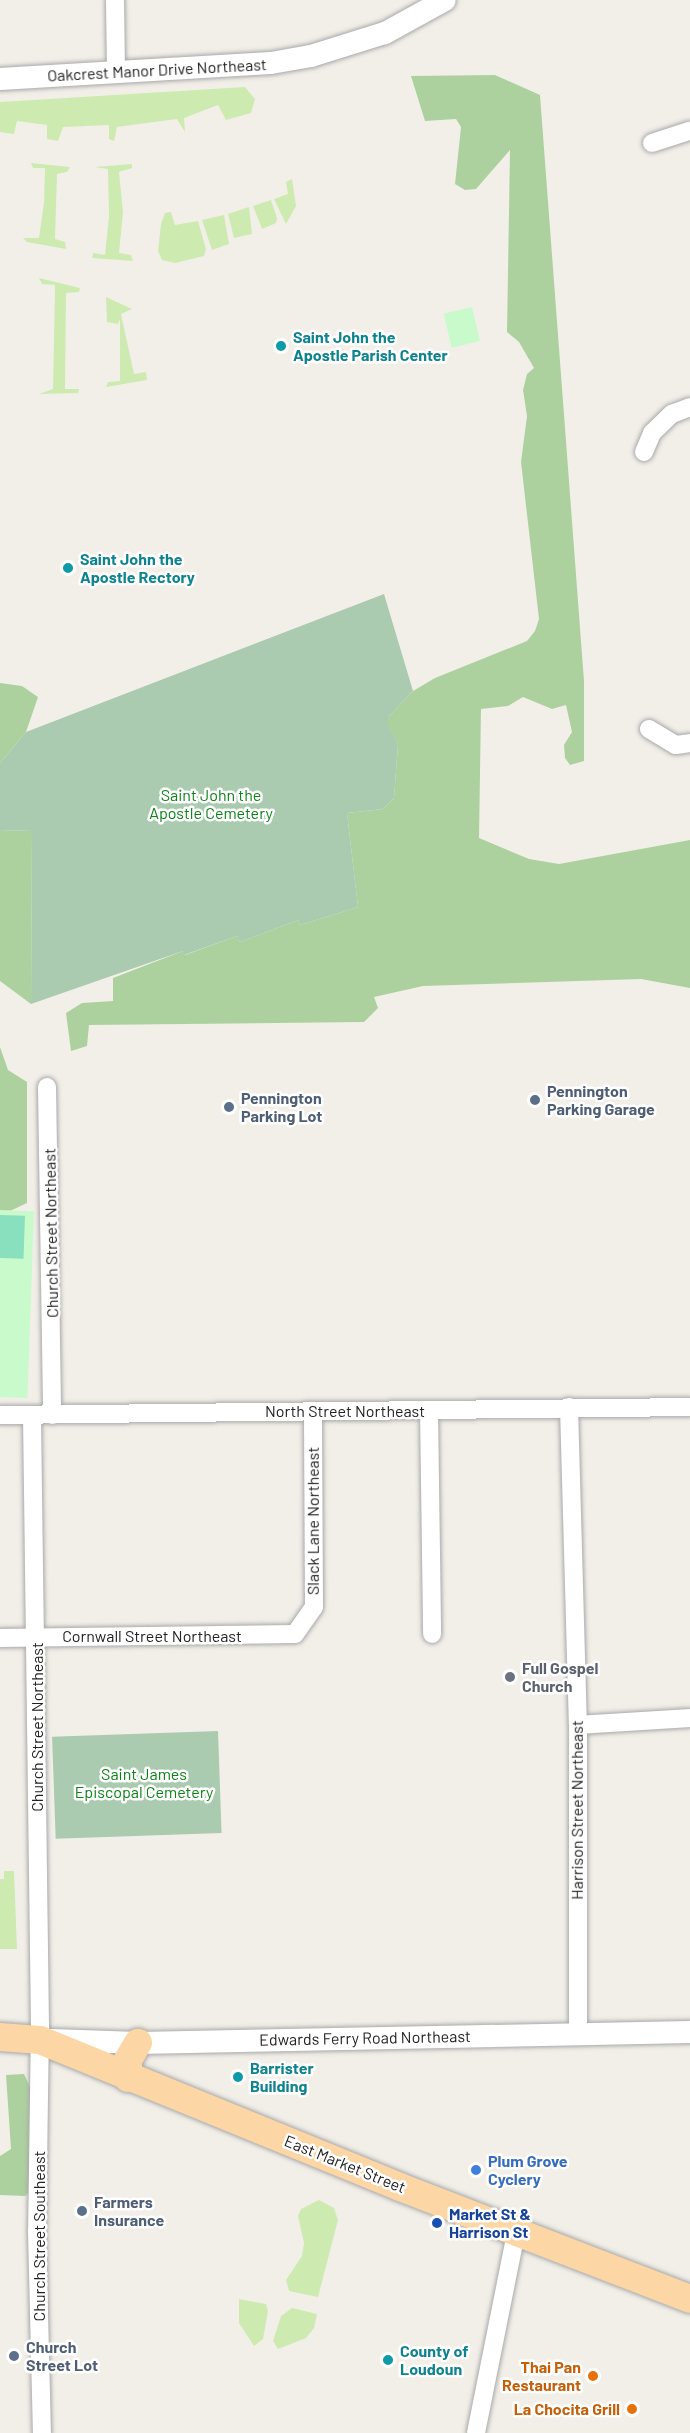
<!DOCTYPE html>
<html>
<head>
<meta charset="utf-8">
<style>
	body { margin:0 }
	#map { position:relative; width:690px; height:2433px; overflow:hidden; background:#f2efe9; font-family:Barlow,sans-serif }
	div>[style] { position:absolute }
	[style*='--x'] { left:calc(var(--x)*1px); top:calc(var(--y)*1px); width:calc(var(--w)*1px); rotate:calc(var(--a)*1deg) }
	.grass>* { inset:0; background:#cdebb0 }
	.forest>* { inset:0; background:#add19e }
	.cemetery>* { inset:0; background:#aacbaf; transform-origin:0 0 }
	.park>* { inset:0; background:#c8facc; transform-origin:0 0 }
	.pitch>* { inset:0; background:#88e0be; transform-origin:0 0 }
	.roads { filter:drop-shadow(0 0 2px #a9a9a9) drop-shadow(0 0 2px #a9a9a9) }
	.minor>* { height:18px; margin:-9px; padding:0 9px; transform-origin:9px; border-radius:9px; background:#fff }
	.tertiary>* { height:22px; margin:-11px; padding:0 11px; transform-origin:11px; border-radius:11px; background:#fff }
	.primary>* { height:28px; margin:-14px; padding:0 14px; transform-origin:14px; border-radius:14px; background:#fcd6a4 }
	.dots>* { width:16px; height:16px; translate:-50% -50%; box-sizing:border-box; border:3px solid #fff; border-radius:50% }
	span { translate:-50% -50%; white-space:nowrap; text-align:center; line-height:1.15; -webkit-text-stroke:5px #fff; paint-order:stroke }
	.street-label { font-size:16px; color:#222 }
	.culture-label { font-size:16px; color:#0d838f; font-weight:700 }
	.left { translate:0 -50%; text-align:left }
	.park-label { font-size:16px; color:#0c8416 }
	.service-label { font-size:16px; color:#4e5e75; font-weight:700 }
	.worship-label { font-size:16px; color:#5b616d; font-weight:700 }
	.shop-label { font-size:16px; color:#366cbe; font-weight:700 }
	.transit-label { font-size:16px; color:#164399; font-weight:700 }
	.food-label { font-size:16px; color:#c56008; font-weight:700 }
	.right { translate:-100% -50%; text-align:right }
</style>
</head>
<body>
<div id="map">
	<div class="grass">
		<i style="clip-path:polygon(245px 87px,255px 99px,251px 113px,226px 120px,218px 105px,184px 118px,185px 132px,177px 119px,117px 127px,114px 141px,109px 139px,109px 125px,63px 127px,58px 141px,47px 139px,47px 125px,17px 121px,14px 134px,0 132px,0 102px)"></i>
		<i style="clip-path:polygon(31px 163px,70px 167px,67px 172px,57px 174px,55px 239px,65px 242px,66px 249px,27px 242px,23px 238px,39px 238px,44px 203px,45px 168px,33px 168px)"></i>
		<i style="clip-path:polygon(132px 164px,132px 168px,119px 172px,123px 212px,119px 253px,131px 255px,133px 261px,92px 258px,93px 253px,105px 255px,109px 216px,108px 169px,94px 167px)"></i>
		<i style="clip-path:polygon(292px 179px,296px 206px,286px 224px,274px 199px,288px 194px,286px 182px)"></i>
		<i style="clip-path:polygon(271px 200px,277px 218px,276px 223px,262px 229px,253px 206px)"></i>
		<i style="clip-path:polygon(249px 207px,252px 234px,234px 238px,228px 214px)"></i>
		<i style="clip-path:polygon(171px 212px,175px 225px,198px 221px,206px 249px,204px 256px,175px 263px,162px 260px,158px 251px,161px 224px,165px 213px)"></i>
		<i style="clip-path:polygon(224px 215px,229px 244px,212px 250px,202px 220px)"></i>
		<i style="clip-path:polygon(39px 278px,80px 288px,79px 292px,66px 293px,65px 389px,79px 389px,78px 393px,39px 394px,53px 389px,55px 291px,55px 285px,42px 284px)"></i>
		<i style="clip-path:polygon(106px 297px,132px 309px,121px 314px,134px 374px,146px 372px,147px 380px,106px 387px,108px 382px,120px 381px,120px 319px,118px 324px,107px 322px)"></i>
		<i style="clip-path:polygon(4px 1871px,14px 1871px,17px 1949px,0 1949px,0 1879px,4px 1879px)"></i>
		<i style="clip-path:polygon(319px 2200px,334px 2208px,338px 2220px,318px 2297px,289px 2291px,286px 2280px,302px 2256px,304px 2243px,298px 2216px,301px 2209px)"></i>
		<i style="clip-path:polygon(239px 2299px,266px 2304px,268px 2311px,263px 2339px,254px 2346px,239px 2323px)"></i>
		<i style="clip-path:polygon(292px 2308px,317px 2314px,314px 2328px,306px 2338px,278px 2349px,273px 2341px,281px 2316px)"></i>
	</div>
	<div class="forest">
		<i style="clip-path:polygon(495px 75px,540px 95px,584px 681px,584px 761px,570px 765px,565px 758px,564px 745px,572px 732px,566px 705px,552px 709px,523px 697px,508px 706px,481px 709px,479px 838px,529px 859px,559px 864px,690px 840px,690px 988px,641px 979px,423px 986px,374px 997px,378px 1008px,364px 1022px,89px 1025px,87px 1046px,71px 1051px,66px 1013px,82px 1003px,113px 1001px,113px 978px,183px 951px,185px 955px,237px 936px,240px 942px,298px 920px,300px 925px,358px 907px,347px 813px,383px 809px,394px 798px,398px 744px,387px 726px,389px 716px,413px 691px,435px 678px,527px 641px,535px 631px,539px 619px,521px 462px,527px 416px,523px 390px,527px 374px,534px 368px,519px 342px,507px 332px,510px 150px,476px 189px,465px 190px,455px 184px,461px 127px,456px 119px,425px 121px,411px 76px)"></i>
		<i style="clip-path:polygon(0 683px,22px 686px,38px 697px,26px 732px,0 763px)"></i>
		<i style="clip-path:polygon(0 830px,32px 831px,31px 1004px,0 981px)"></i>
		<i style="clip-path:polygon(0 1047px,8px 1070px,27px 1082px,27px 1203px,10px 1211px,0 1211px)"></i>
		<i style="clip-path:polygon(24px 2074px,31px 2089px,31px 2190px,25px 2196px,0 2195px,0 2156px,11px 2149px,6px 2075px)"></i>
	</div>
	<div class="cemetery">
		<i style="clip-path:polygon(384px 594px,413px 691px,389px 716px,388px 726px,398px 744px,394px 798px,383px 809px,347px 813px,358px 907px,300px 925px,298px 920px,240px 942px,237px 936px,184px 955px,183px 951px,31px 1004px,32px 831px,0 830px,0 763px,26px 732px)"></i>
		<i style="left:218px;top:1731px;width:102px;height:166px;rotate:88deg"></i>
	</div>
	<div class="park">
		<i style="left:472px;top:307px;width:35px;height:29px;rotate:77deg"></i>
		<i style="left:0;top:1210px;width:34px;height:187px;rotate:2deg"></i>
	</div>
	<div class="pitch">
		<i style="left:0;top:1215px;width:25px;height:43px;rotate:2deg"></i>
	</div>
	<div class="roads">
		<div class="minor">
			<i style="--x:115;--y:0;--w:73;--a:89.2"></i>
			<i style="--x:652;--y:143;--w:40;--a:-18"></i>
			<i style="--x:644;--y:452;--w:21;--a:-67"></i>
			<i style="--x:652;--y:433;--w:28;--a:-44"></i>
			<i style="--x:672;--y:414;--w:19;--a:-21"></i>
			<i style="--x:649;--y:729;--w:31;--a:31"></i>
			<i style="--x:676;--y:745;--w:14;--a:-8"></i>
			<i style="--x:47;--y:1087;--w:328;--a:89.1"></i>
			<i style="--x:569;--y:1407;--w:318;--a:88.4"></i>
			<i style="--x:578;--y:1725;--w:308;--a:90"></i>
			<i style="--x:429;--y:1410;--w:224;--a:89.2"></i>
			<i style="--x:0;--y:1415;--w:690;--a:-0.66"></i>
			<i style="--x:32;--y:1415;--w:610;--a:89.25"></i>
			<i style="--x:40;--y:2025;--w:206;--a:90.8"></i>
			<i style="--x:37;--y:2231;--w:202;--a:88.6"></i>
			<i style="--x:0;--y:1638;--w:295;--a:-0.8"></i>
			<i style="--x:295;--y:1634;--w:33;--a:-55"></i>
			<i style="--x:314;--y:1607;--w:196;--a:-90.3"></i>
			<i style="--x:578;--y:1725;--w:112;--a:-3.6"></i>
			<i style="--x:476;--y:2433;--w:205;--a:-78.7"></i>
		</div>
		<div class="tertiary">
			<i style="--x:0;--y:79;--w:271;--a:-3.4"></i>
			<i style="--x:271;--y:63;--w:41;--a:-9.9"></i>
			<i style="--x:311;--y:56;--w:77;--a:-17.3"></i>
			<i style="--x:385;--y:33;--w:68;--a:-28.8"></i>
			<i style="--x:51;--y:2040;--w:87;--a:2"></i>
			<i style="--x:138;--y:2043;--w:552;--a:-1.14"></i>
		</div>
		<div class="primary">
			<i style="--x:0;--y:2037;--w:40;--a:4.3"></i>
			<i style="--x:40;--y:2040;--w:389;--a:22.2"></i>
			<i style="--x:400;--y:2187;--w:311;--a:21.1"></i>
			<i style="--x:128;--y:2078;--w:18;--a:-90"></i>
			<i style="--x:128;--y:2060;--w:20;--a:-60"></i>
		</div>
	</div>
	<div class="dots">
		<i style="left:281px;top:346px;background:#0f9aa8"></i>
		<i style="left:68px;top:568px;background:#0f9aa8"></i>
		<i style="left:535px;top:1100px;background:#5c6f8a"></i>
		<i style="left:229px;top:1107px;background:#5c6f8a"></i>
		<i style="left:510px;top:1677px;background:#6b7280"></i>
		<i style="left:238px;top:2077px;background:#0f9aa8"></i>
		<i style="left:476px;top:2170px;background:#3f7fe0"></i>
		<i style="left:82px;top:2211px;background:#5c6f8a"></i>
		<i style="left:437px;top:2223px;background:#1a4fb4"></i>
		<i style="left:14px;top:2356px;background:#5c6f8a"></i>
		<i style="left:388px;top:2360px;background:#0f9aa8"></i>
		<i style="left:593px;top:2376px;background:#e8710a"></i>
		<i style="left:632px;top:2409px;background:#e8710a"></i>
	</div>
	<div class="street-label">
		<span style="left:157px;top:70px;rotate:-3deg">Oakcrest Manor Drive Northeast</span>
		<span style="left:51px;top:1233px;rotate:-91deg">Church Street Northeast</span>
		<span style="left:345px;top:1411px">North Street Northeast</span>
		<span style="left:313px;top:1521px;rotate:-90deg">Slack Lane Northeast</span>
		<span style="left:152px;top:1636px">Cornwall Street Northeast</span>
		<span style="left:37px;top:1727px;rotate:-90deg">Church Street Northeast</span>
		<span style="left:577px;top:1810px;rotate:-90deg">Harrison Street Northeast</span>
		<span style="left:365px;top:2038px;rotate:-1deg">Edwards Ferry Road Northeast</span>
		<span style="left:345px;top:2164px;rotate:22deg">East Market Street</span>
		<span style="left:39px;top:2236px;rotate:-90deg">Church Street Southeast</span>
	</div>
	<div class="culture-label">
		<span class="left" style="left:293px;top:346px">Saint John the<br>Apostle Parish Center</span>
		<span class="left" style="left:80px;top:568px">Saint John the<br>Apostle Rectory</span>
		<span class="left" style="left:250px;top:2077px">Barrister<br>Building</span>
		<span class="left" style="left:400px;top:2360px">County of<br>Loudoun</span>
	</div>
	<div class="park-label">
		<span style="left:211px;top:804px">Saint John the<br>Apostle Cemetery</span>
		<span style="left:144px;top:1783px">Saint James<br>Episcopal Cemetery</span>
	</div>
	<div class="service-label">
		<span class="left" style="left:547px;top:1100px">Pennington<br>Parking Garage</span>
		<span class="left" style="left:241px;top:1107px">Pennington<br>Parking Lot</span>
		<span class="left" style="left:94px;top:2211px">Farmers<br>Insurance</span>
		<span class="left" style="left:26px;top:2356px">Church<br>Street Lot</span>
	</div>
	<div class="worship-label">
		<span class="left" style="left:522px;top:1677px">Full Gospel<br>Church</span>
	</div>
	<div class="shop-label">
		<span class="left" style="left:488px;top:2170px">Plum Grove<br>Cyclery</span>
	</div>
	<div class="transit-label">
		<span class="left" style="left:449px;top:2223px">Market St &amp;<br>Harrison St</span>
	</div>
	<div class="food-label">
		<span class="right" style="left:581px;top:2376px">Thai Pan<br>Restaurant</span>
		<span class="right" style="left:620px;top:2409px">La Chocita Grill</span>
	</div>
</div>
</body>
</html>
